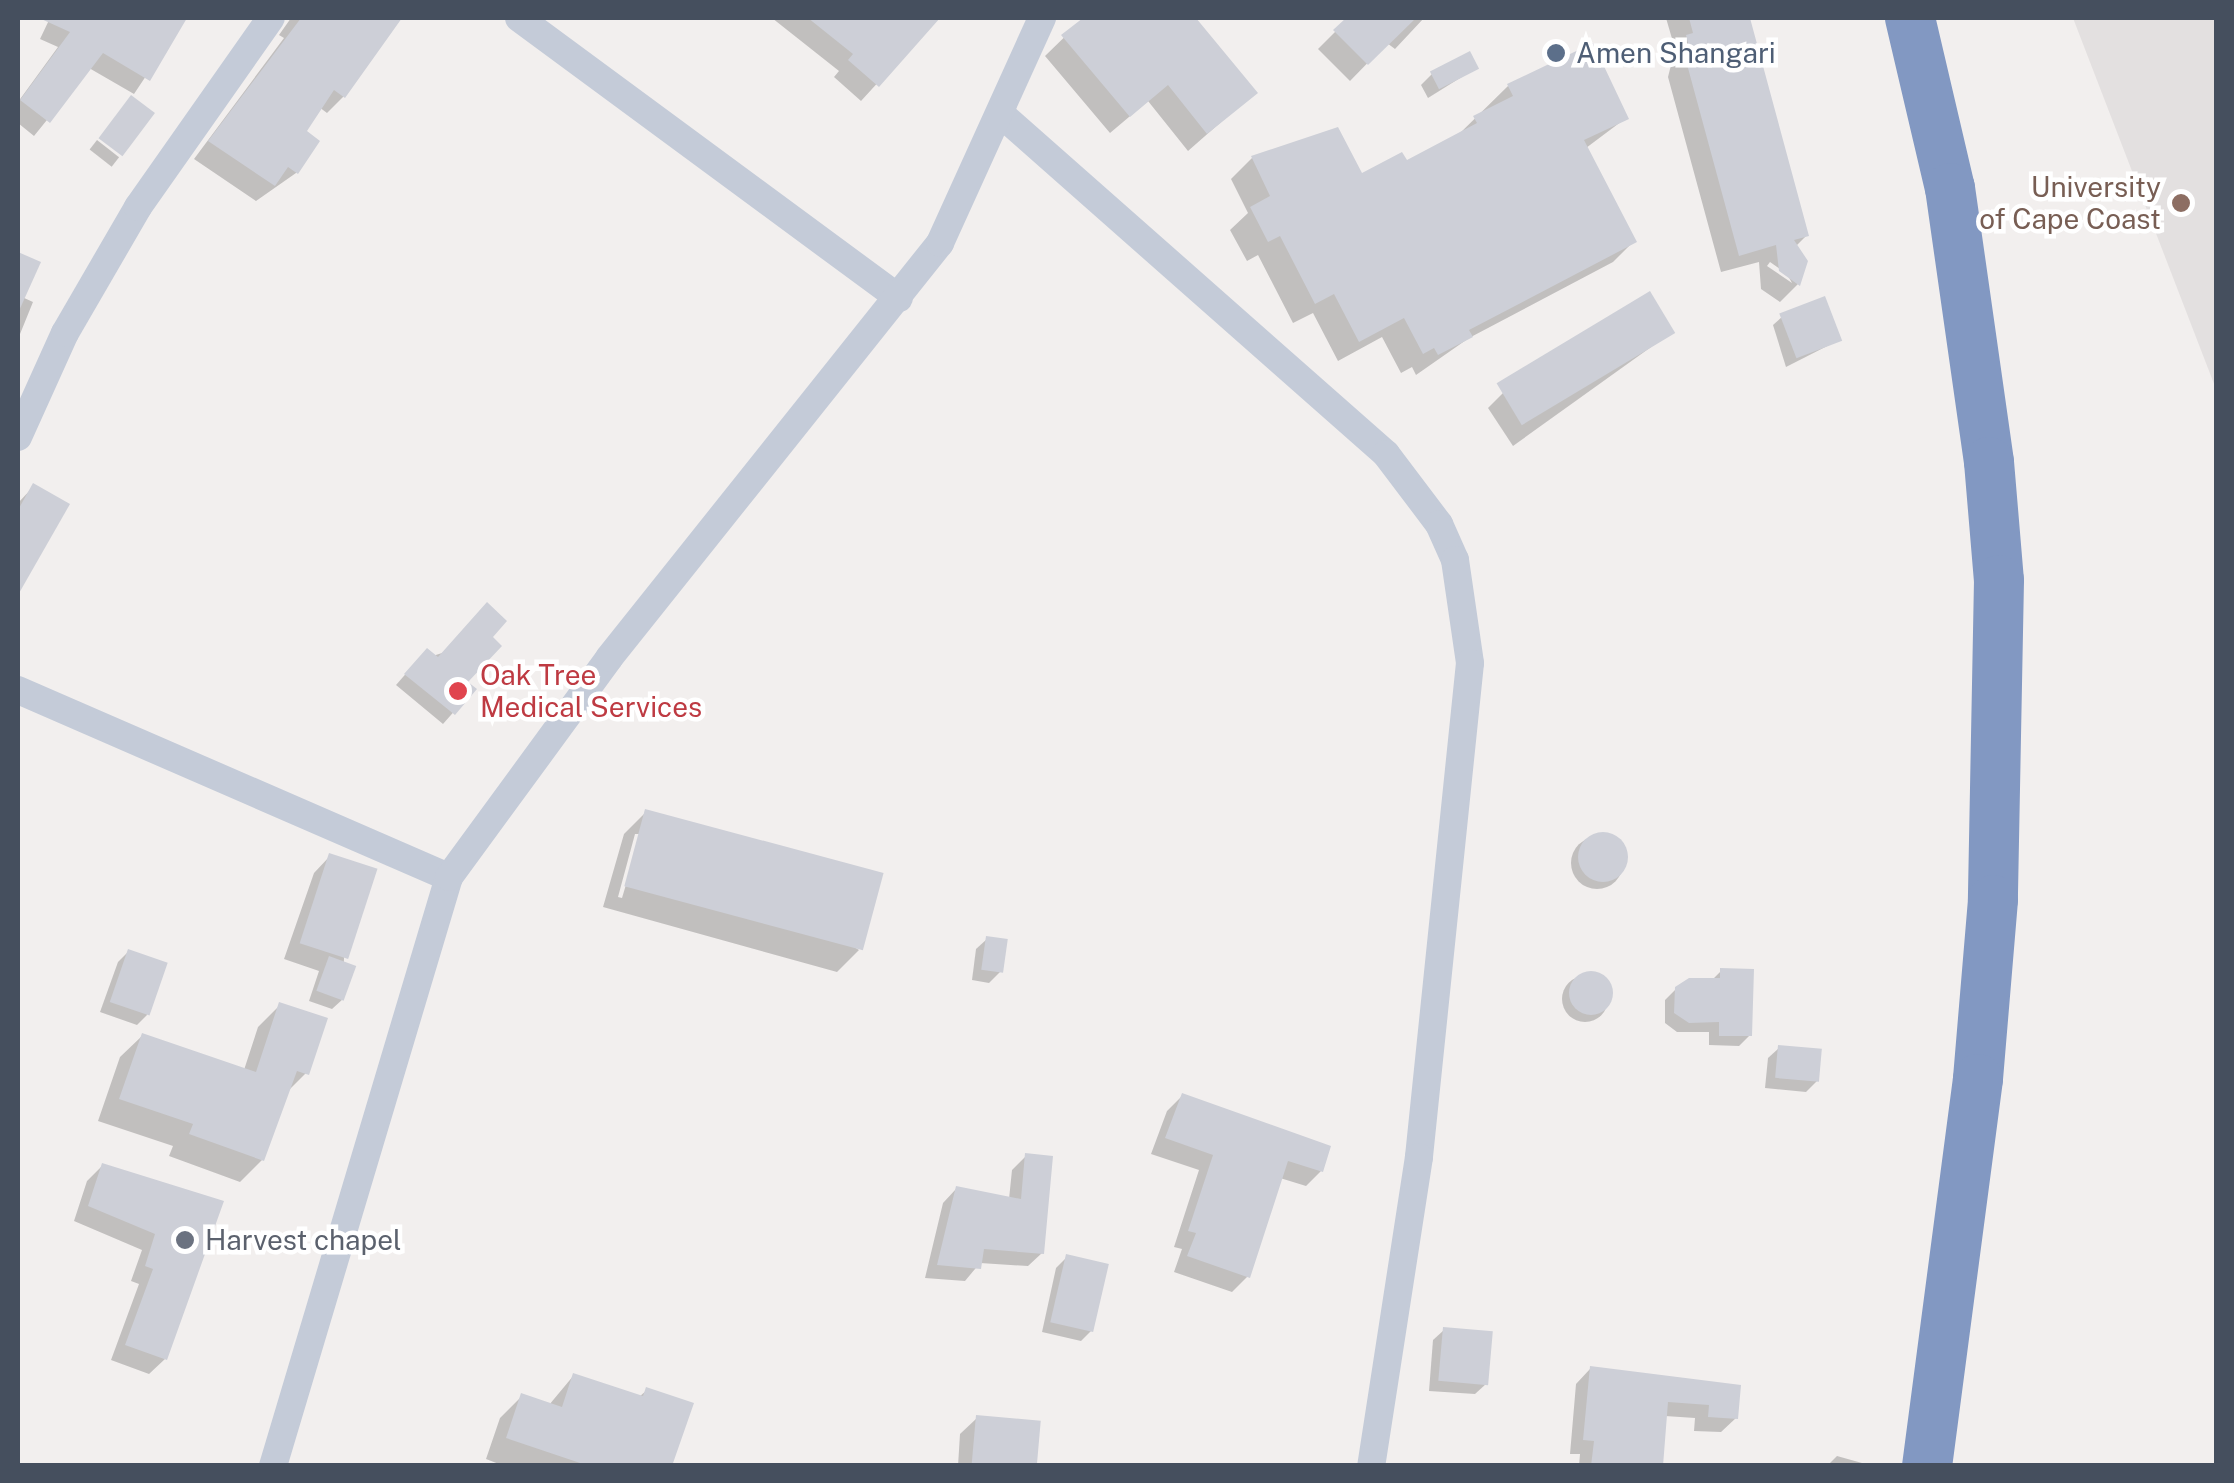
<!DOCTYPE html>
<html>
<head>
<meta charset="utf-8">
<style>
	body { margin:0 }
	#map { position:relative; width:2234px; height:1483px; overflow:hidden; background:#f2efee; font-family:"Public Sans",sans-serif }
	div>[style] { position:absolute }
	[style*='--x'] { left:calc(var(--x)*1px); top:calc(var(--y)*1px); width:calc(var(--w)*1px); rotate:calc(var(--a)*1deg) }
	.education>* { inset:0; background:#e3e0e0 }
	.shadow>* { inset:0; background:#0003; transform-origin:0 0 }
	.round { border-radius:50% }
	.building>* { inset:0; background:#cdcfd7; transform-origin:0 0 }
	.street>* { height:28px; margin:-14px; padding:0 14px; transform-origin:14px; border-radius:14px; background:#c4cbd8 }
	.highway>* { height:50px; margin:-25px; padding:0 25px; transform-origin:25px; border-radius:25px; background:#8298c2 }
	.dots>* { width:28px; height:28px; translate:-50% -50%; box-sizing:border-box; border:5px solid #fff; border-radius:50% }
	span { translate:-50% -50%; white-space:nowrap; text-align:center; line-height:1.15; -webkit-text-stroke:9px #fff; paint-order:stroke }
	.service-label { font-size:28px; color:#4e5e75 }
	.left { translate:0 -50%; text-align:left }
	.education-label { font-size:28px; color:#785e54 }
	.right { translate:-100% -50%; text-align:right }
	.health-label { font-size:28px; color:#be3a42 }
	.worship-label { font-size:28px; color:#5b616d }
	.frame { position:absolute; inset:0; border:20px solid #454f5e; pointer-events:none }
</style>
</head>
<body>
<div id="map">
	<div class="education">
		<i style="clip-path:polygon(2073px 18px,2216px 18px,2216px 389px)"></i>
	</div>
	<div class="shadow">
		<i style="clip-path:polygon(50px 18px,182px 18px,184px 19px,134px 94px,89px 68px,34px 136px,18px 123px,18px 102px,58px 47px,40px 39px)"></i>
		<i style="clip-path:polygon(291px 18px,399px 18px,343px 97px,327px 113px,319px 107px,303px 132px,317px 141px,296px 173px,256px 201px,194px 159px,284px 38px,279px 35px)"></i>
		<i style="clip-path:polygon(772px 18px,937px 18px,861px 101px,834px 77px,839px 71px)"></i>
		<i style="clip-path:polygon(1084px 18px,1193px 18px,1254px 93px,1188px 151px,1148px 101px,1110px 133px,1045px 56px)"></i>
		<i style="clip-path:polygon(1349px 18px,1424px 18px,1395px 49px,1387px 43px,1350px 81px,1318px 49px)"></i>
		<i style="clip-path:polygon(evenodd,1666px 18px,1738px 18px,1807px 235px,1795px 247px,1798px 284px,1780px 302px,1761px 289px,1759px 262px,1721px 272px,1668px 77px,1675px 49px,1666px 18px,1770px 262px,1787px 274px,1792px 283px,1767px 266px,1770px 262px)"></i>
		<i style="clip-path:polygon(1476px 68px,1428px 98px,1421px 85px,1432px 74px)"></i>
		<i style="clip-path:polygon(1508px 86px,1626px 118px,1586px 148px,1634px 241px,1613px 262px,1469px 338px,1416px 375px,1412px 367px,1401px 373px,1382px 337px,1338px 361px,1313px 313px,1293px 323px,1258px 255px,1247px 261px,1230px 230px,1248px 213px,1231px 179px,1252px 158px,1361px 177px,1406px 164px,1455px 138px)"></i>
		<i style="left:97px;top:140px;width:28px;height:12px;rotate:38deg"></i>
		<i style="clip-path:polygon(18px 255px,38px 264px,22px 297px,33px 302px,18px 339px)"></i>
		<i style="clip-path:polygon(1784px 315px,1839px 340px,1786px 367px,1773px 325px)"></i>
		<i style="clip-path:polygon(1672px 332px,1513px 446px,1488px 408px,1503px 393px)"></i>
		<i style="clip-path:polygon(34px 486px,67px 505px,18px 590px,18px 503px)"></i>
		<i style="clip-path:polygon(489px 638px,465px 682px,473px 690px,443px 724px,396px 685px,417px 661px)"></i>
		<i style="clip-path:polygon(evenodd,646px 812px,859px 950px,837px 972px,603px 907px,624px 834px,646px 812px,635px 834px,641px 834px,622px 898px,618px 897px,635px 834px)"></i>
		<i class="round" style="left:1571px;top:837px;width:52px;height:52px"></i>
		<i style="clip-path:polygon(330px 856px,344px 958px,343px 999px,332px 1009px,309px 1001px,319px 971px,284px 959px,314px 873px)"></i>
		<i style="clip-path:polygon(987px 939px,1000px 972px,989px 983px,972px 980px,976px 949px)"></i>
		<i style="clip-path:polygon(129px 951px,147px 1015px,137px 1025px,100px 1012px,118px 962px)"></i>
		<i style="clip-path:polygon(1721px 971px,1750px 1035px,1739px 1046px,1709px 1045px,1709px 1032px,1677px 1032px,1665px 1023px,1665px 1000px,1676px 989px,1711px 981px)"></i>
		<i class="round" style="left:1562px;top:976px;width:46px;height:46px"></i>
		<i style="clip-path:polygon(280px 1005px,306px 1073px,285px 1094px,262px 1160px,240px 1182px,169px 1156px,173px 1146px,98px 1121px,120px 1057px,142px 1036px,244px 1070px,258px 1027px)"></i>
		<i style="clip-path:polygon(1779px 1048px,1817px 1081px,1806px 1092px,1765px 1088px,1768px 1058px)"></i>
		<i style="clip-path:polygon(1182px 1096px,1321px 1171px,1306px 1186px,1280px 1178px,1248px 1276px,1232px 1292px,1174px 1272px,1182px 1249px,1174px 1247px,1199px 1170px,1151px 1154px,1167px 1111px)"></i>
		<i style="clip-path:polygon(1026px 1156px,1042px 1253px,1028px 1266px,980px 1263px,965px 1281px,925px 1278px,943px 1203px,956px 1189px,1009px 1199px,1012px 1170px)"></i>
		<i style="clip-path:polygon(102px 1166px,220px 1203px,165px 1359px,149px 1374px,111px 1360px,139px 1284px,131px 1281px,142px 1250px,74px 1221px,87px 1181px)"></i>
		<i style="clip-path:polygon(1067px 1257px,1092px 1330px,1081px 1341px,1042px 1332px,1056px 1268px)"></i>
		<i style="clip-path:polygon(1444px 1330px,1486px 1384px,1475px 1394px,1429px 1391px,1433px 1340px)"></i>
		<i style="clip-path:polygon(1590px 1369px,1738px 1387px,1736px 1418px,1721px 1432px,1694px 1431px,1695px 1418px,1665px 1416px,1660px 1466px,1579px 1466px,1580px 1454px,1570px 1454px,1576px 1384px)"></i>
		<i style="clip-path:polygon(574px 1375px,639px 1397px,647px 1390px,670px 1466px,504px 1466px,486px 1459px,500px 1418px,522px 1396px,549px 1405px)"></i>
		<i style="clip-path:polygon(977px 1418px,1034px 1466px,958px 1466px,960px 1434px)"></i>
		<i style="clip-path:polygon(1837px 1456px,1862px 1463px,1862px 1466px,1827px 1466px)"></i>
	</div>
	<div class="building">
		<i style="clip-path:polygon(39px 18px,187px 18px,150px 81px,103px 53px,50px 123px,20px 100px,70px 32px)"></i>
		<i style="clip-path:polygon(301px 18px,402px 18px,345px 98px,334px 90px,307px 131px,320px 141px,298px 174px,288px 167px,275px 186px,208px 141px)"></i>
		<i style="clip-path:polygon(808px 18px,940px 18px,879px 87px,848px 60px,853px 54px)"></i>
		<i style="clip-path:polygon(1083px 18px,1196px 18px,1258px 93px,1207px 134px,1168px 85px,1130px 117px,1061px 35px)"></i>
		<i style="clip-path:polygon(1346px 18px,1416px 18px,1368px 65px,1333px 30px)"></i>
		<i style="clip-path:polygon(1689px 18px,1750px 18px,1809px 236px,1794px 240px,1808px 261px,1800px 286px,1779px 271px,1776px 245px,1739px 256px,1685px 57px,1691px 55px,1686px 35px,1693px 33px)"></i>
		<i style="clip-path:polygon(1593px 43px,1629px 119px,1584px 140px,1637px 242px,1469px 330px,1473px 337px,1438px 355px,1434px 348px,1423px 354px,1404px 318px,1359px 342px,1334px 294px,1315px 304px,1280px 236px,1268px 242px,1250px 207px,1270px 196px,1251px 156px,1338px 127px,1362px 173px,1402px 152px,1407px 160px,1477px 123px,1473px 116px,1513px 96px,1507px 84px)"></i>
		<i style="left:1470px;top:51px;width:20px;height:45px;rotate:63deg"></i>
		<i style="left:131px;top:95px;width:30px;height:54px;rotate:37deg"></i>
		<i style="clip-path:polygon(18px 252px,41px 262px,18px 313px)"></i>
		<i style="left:1650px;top:291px;width:49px;height:179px;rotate:59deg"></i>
		<i style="left:1825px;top:296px;width:48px;height:49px;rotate:69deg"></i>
		<i style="clip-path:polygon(33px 483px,70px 504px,18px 595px,18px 510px)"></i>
		<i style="clip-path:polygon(487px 602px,507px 621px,493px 637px,502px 646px,468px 682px,477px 689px,455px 715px,404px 674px,427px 648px,438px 657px)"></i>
		<i style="left:645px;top:809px;width:247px;height:80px;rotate:15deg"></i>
		<i class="round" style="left:1578px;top:832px;width:50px;height:50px"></i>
		<i style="left:329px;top:853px;width:51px;height:95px;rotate:18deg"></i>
		<i style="left:986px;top:936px;width:22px;height:34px;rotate:8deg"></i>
		<i style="left:128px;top:949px;width:42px;height:56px;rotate:19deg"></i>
		<i style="left:329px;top:956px;width:29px;height:37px;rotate:20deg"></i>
		<i style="clip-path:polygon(1720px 968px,1754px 969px,1752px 1036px,1719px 1036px,1719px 1022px,1689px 1023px,1674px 1013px,1675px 987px,1689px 978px,1720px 978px)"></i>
		<i class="round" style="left:1569px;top:971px;width:44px;height:44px"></i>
		<i style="clip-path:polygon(279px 1002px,328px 1018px,309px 1075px,297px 1071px,264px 1161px,189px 1134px,193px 1124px,119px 1099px,142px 1033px,256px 1072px)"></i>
		<i style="left:1778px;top:1045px;width:44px;height:33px;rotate:5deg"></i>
		<i style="clip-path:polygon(1182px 1093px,1331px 1146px,1323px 1172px,1288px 1161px,1250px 1278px,1187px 1256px,1196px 1233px,1188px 1231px,1213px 1155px,1165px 1138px)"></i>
		<i style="clip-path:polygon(1025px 1153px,1053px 1156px,1044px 1254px,984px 1249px,981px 1269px,937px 1265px,956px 1186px,1021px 1199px)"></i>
		<i style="clip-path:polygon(102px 1163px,224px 1201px,167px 1360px,125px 1345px,153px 1269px,145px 1266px,155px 1234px,88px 1206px)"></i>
		<i style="left:1066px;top:1254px;width:44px;height:70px;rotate:13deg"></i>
		<i style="left:1443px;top:1327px;width:50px;height:54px;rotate:5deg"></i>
		<i style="clip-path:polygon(1590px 1366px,1741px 1385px,1738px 1419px,1708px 1417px,1709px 1405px,1668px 1402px,1663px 1466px,1591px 1466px,1594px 1441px,1583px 1440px)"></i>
		<i style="clip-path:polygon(573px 1373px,643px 1396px,646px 1387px,694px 1403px,672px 1466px,589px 1466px,506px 1438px,521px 1393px,562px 1407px)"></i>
		<i style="left:976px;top:1415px;width:65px;height:51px;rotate:5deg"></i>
	</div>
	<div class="street">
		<i style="--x:519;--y:18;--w:472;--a:36.4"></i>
		<i style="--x:1002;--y:115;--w:512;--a:41.44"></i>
		<i style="--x:1386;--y:454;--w:88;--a:52.9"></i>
		<i style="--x:1439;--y:524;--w:39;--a:66"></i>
		<i style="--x:1455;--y:560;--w:104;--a:81.7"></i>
		<i style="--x:1470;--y:663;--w:497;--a:95.9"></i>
		<i style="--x:1419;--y:1157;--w:313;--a:98.8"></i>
		<i style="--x:18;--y:437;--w:114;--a:-65.7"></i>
		<i style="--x:65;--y:333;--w:146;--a:-59.9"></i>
		<i style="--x:138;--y:207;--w:231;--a:-54.9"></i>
		<i style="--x:18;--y:690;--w:470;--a:23.5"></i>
		<i style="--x:273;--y:1466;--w:615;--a:-73.36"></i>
		<i style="--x:449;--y:877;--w:271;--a:-53.8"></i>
		<i style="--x:609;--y:658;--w:531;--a:-51.42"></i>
		<i style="--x:940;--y:243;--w:247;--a:-65.6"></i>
	</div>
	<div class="highway">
		<i style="--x:1910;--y:18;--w:175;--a:76.8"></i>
		<i style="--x:1950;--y:188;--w:277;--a:81.9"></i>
		<i style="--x:1989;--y:462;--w:118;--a:85.2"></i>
		<i style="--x:1999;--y:580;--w:320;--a:91.1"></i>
		<i style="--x:1993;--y:900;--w:180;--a:94.8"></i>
		<i style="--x:1978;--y:1079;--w:390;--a:97.5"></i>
	</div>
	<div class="dots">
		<i style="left:1556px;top:53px;background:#5c6f8a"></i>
		<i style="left:2181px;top:203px;background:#8d6e63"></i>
		<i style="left:458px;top:691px;background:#e0444e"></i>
		<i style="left:185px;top:1240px;background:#6b7280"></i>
	</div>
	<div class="service-label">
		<span class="left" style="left:1576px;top:53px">Amen Shangari</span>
	</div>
	<div class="education-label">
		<span class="right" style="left:2161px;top:203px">University<br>of Cape Coast</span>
	</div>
	<div class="health-label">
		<span class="left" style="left:480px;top:691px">Oak Tree<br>Medical Services</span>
	</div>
	<div class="worship-label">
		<span class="left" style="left:205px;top:1240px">Harvest chapel</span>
	</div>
	<div class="frame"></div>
</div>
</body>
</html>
